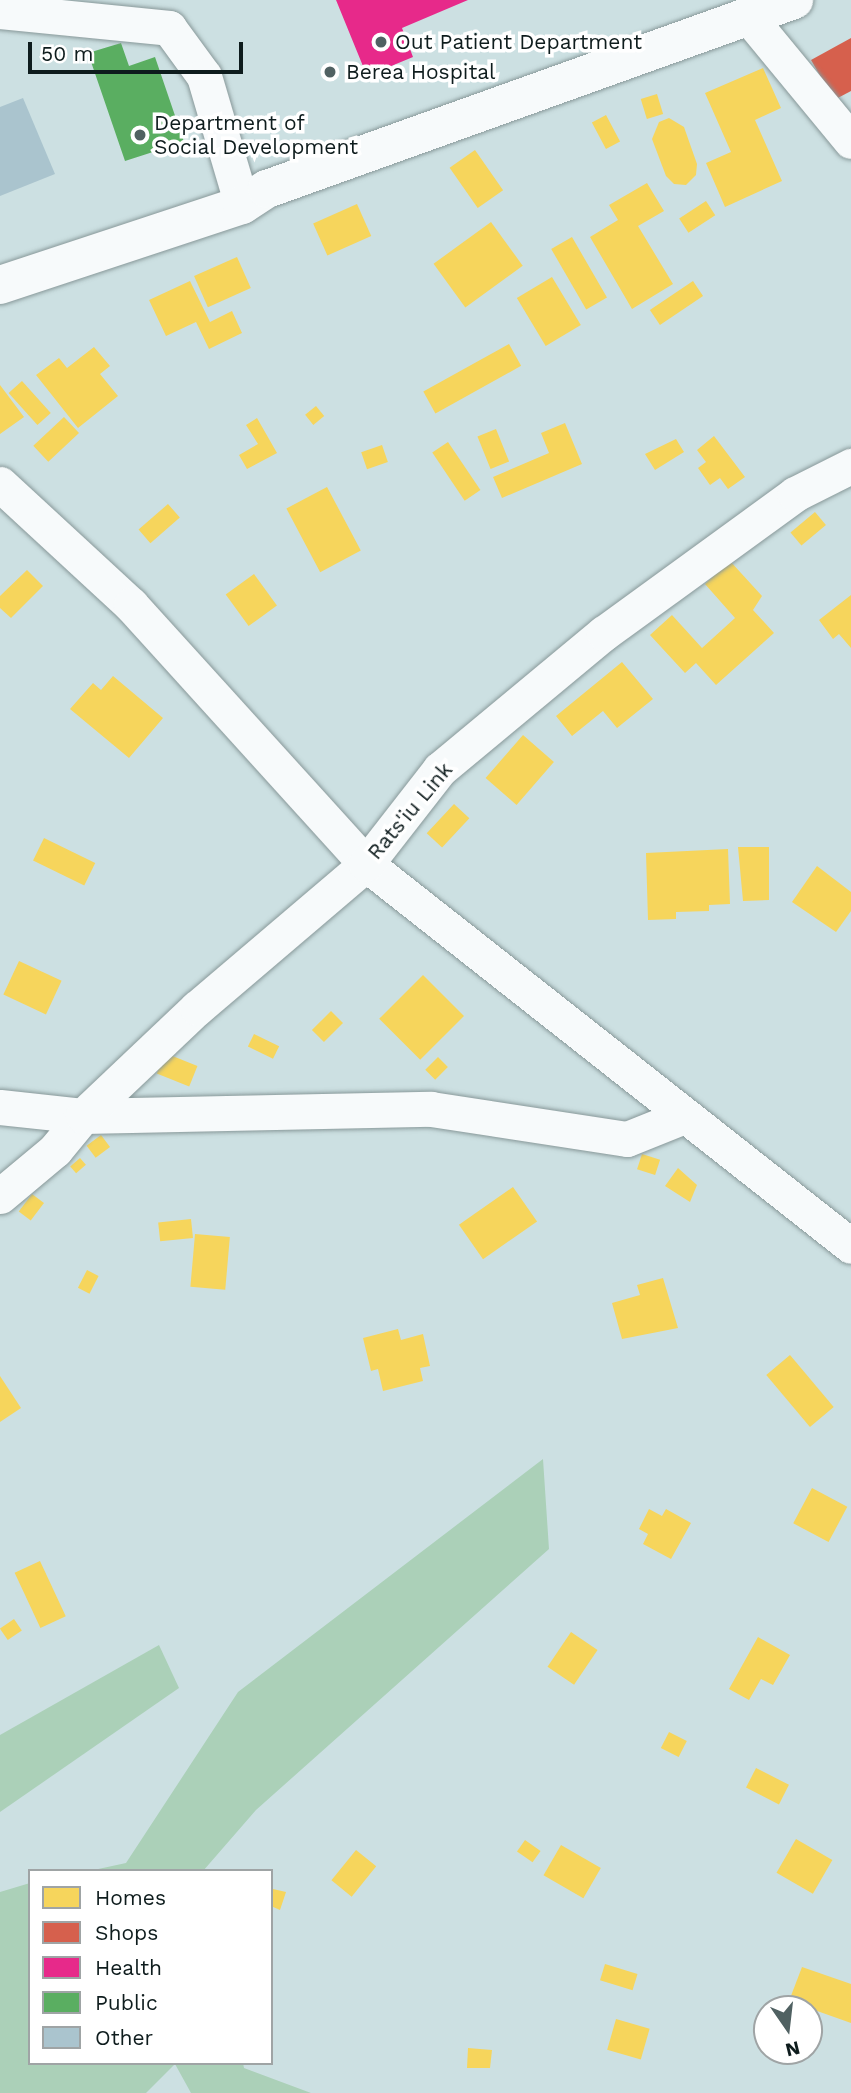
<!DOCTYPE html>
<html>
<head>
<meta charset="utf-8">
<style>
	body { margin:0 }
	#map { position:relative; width:851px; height:2093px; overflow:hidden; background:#cce0e2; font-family:"Work Sans",sans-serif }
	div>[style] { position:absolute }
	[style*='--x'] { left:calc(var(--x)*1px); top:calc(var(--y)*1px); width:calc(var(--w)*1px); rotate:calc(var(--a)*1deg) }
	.green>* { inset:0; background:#abd0b8 }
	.homes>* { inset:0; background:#f6d55c; transform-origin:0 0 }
	.shops>* { inset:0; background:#d6604d }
	.health>* { inset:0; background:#e7298a }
	.public>* { inset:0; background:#5aae61 }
	.building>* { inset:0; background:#aac4ce }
	.roads { filter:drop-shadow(0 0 2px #889899) drop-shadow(0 0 2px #889899) }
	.street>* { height:35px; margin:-17.5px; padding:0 17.5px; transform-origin:17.5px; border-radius:17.5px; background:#f7fafb }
	.secondary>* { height:38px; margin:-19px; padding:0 19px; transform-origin:19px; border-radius:19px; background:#f7fafb }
	.dots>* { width:19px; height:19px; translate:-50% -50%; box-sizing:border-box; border:4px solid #fff; border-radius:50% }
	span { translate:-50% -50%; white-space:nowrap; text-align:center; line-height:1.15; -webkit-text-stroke:7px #fff; paint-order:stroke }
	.poi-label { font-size:21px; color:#0e1c1d }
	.left { translate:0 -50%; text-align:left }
	.street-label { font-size:21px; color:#0e1c1d }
	.legend { position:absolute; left:28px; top:1869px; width:245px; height:196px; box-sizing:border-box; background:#fff; border:2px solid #9fa4a5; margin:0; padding:9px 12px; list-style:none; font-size:21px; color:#0e1c1d }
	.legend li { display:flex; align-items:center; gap:14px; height:35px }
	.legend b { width:35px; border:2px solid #9fa4a5 }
	.north { position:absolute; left:753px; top:1995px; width:70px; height:70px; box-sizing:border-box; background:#fff; border:2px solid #9fa4a5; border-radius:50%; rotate:166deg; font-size:19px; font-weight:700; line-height:28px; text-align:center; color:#0e1c1d }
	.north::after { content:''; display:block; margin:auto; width:24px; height:32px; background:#506162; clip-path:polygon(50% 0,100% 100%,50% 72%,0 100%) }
	.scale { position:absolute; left:28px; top:42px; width:215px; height:32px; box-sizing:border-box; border:4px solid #0e1c1d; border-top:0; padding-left:9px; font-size:21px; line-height:24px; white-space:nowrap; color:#0e1c1d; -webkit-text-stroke:5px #fff; paint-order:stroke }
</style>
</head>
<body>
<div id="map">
	<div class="green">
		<i style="clip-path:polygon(543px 1459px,549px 1549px,256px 1810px,203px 1871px,89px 1871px,126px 1863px,238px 1692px)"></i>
		<i style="clip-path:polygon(159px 1645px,179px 1688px,0 1812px,0 1735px)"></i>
		<i style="clip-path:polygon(30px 1883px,30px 2063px,243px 2063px,244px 2068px,311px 2093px,191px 2093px,175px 2064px,146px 2093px,0 2093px,0 1892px)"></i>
	</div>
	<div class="homes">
		<i style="clip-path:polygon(763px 68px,781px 108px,755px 120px,782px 181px,725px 207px,706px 163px,731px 152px,705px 93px)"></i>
		<i style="left:657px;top:94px;width:21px;height:17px;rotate:73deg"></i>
		<i style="left:606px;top:115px;width:30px;height:16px;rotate:62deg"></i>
		<i style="clip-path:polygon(669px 118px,684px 127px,697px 164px,696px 175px,686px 185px,674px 184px,666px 176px,652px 139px,659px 122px)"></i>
		<i style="left:475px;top:150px;width:49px;height:31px;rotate:55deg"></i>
		<i style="clip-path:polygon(647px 183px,664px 211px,638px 226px,673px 284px,632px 309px,590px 237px,618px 220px,609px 205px)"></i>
		<i style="left:706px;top:201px;width:17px;height:32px;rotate:57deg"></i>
		<i style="left:357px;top:204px;width:35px;height:48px;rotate:66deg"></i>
		<i style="left:491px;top:222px;width:54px;height:71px;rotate:54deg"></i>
		<i style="left:572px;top:237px;width:70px;height:24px;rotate:60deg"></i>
		<i style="left:237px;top:257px;width:34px;height:47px;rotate:66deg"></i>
		<i style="left:552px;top:277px;width:56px;height:41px;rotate:59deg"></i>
		<i style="clip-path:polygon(190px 281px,210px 322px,232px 311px,242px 333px,209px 349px,196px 322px,166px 336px,149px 300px)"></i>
		<i style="left:693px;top:281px;width:18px;height:52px;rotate:56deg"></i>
		<i style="left:509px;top:344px;width:25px;height:98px;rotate:61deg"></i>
		<i style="clip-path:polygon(94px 347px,110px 366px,100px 374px,118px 396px,78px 428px,36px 375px,59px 358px,67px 368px)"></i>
		<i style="left:22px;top:381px;width:43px;height:18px;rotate:48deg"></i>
		<i style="clip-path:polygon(0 385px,24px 417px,0 434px)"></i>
		<i style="left:316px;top:406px;width:13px;height:14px;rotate:51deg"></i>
		<i style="left:64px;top:417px;width:22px;height:42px;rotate:47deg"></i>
		<i style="clip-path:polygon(257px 418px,277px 453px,247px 469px,239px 455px,258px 444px,246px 425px)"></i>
		<i style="clip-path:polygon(565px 423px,582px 464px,502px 498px,493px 477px,549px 453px,541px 433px)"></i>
		<i style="left:496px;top:429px;width:35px;height:20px;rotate:68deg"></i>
		<i style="clip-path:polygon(714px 436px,745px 477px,728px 489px,720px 478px,710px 485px,698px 468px,706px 462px,697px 450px)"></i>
		<i style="clip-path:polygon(676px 439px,684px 452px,655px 470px,645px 454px)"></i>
		<i style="left:448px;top:442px;width:58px;height:19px;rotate:56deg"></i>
		<i style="left:382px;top:445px;width:18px;height:22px;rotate:71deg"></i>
		<i style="left:327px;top:487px;width:72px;height:46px;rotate:62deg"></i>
		<i style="left:168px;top:504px;width:18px;height:39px;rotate:49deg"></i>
		<i style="left:815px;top:512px;width:17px;height:32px;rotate:50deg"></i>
		<i style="clip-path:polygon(730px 561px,762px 596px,753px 610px,774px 633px,716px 685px,696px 663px,685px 673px,650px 635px,672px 615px,702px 648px,735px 618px,705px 584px)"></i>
		<i style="clip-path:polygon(27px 570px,43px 586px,11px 618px,0 608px,0 596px)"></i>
		<i style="left:254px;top:574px;width:39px;height:35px;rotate:54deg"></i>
		<i style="clip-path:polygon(851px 595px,851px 648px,839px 634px,833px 639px,819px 620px)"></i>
		<i style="clip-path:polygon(622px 662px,653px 699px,617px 728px,603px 711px,572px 736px,556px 716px)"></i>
		<i style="clip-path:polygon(113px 676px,163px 718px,129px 758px,70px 709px,93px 683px,101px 690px)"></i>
		<i style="left:523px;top:735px;width:41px;height:57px;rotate:41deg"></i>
		<i style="left:454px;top:804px;width:21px;height:40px;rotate:43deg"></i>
		<i style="left:44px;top:838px;width:57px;height:25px;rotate:26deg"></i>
		<i style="clip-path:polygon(738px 847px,769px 847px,769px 900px,743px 901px)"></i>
		<i style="clip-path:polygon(728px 849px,730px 904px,709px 905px,709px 911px,676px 912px,676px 919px,648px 920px,646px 853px)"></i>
		<i style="clip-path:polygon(817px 866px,851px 892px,851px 911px,836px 932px,792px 902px)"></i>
		<i style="left:19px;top:961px;width:47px;height:37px;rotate:25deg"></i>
		<i style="left:423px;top:975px;width:58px;height:62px;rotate:45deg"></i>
		<i style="left:331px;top:1011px;width:17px;height:27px;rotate:45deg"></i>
		<i style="left:254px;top:1034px;width:28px;height:14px;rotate:26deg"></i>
		<i style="left:165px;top:1053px;width:35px;height:22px;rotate:22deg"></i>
		<i style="left:438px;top:1057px;width:14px;height:18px;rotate:45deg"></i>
		<i style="left:101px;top:1135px;width:15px;height:18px;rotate:53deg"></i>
		<i style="left:642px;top:1154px;width:19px;height:16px;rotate:18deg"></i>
		<i style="left:80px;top:1158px;width:9px;height:13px;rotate:49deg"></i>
		<i style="clip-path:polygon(678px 1168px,697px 1185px,690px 1202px,665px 1186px)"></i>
		<i style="left:513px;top:1187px;width:42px;height:66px;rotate:55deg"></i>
		<i style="left:32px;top:1194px;width:15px;height:22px;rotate:37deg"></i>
		<i style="left:191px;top:1219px;width:19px;height:33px;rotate:84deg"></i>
		<i style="left:195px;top:1234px;width:35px;height:53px;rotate:5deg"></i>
		<i style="left:87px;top:1270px;width:13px;height:20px;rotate:27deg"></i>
		<i style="clip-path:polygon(663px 1278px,678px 1328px,622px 1339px,612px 1303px,640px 1295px,637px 1285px)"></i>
		<i style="clip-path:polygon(398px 1329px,401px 1340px,423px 1334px,430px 1366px,420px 1368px,423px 1381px,383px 1391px,378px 1369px,371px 1371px,363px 1338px)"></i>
		<i style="left:790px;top:1355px;width:68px;height:31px;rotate:50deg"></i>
		<i style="clip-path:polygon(0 1376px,21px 1408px,0 1422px)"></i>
		<i style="left:812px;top:1488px;width:40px;height:40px;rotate:28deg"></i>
		<i style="clip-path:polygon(649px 1509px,662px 1516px,666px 1509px,691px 1523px,671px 1559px,643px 1544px,648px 1534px,639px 1529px)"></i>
		<i style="left:40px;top:1561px;width:61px;height:28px;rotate:65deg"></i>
		<i style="left:14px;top:1619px;width:14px;height:17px;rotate:56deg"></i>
		<i style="left:571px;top:1632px;width:32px;height:42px;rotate:34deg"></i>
		<i style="clip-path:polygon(758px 1637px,790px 1655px,773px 1685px,761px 1679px,749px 1700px,729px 1689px)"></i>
		<i style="left:669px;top:1732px;width:20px;height:18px;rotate:27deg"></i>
		<i style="left:756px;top:1768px;width:37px;height:22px;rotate:27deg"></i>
		<i style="left:796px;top:1839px;width:42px;height:39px;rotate:30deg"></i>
		<i style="left:525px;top:1840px;width:19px;height:14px;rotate:35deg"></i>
		<i style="left:561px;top:1845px;width:46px;height:35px;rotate:30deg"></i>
		<i style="left:356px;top:1850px;width:26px;height:39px;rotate:39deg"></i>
		<i style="clip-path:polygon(273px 1889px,286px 1892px,280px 1910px,271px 1906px)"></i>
		<i style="left:605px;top:1964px;width:34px;height:17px;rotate:17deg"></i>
		<i style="clip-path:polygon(802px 1967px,851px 1984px,851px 2023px,789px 2001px)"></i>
		<i style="left:616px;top:2019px;width:35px;height:32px;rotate:16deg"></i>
		<i style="clip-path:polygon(468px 2048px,492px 2050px,490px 2068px,467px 2068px)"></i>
	</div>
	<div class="shops">
		<i style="clip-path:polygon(851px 38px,851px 91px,834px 100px,811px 60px)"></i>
	</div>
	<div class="health">
		<i style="clip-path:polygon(336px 0,468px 0,402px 28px,413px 57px,367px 76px)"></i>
	</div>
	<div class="public">
		<i style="clip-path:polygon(121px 43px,129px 66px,155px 57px,184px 142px,125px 161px,88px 53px)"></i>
	</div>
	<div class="building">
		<i style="clip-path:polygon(23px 98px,55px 174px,0 196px,0 107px)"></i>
	</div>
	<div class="roads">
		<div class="street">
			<i style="--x:0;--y:11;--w:170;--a:5.7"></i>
			<i style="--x:169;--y:28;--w:59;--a:53.9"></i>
			<i style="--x:204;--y:76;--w:134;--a:73.6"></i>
			<i style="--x:748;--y:16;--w:162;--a:50.5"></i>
			<i style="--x:0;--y:484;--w:178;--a:42.7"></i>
			<i style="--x:131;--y:605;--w:350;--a:47.8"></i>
			<i style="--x:366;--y:864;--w:617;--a:38.22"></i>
			<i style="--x:0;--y:1107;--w:83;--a:6.2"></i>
			<i style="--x:83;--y:1116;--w:348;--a:-1.2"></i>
			<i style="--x:431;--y:1109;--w:198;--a:8.7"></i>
			<i style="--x:627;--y:1139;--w:59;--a:-21.8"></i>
			<i style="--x:0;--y:1196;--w:72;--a:-39.9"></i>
			<i style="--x:55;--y:1150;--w:44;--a:-50.5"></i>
			<i style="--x:83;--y:1116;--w:157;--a:-43.5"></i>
			<i style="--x:197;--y:1008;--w:222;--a:-40.4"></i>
			<i style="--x:366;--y:864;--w:120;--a:-52.1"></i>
			<i style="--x:440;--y:769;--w:213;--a:-39.7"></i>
			<i style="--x:604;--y:633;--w:236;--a:-36"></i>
			<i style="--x:795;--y:494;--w:63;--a:-26.6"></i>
		</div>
		<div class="secondary">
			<i style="--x:0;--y:285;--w:255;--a:-18.3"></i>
			<i style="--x:242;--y:205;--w:30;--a:-33"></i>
			<i style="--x:267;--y:189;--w:560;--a:-19.73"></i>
		</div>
	</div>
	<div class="dots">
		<i style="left:381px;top:42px;background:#506162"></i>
		<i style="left:330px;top:72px;background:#506162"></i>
		<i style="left:140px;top:135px;background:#506162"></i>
	</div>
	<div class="poi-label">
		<span class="left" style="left:395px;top:42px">Out Patient Department</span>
		<span class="left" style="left:346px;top:72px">Berea Hospital</span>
		<span class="left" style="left:154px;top:135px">Department of<br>Social Development</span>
	</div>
	<div class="street-label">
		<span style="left:410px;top:811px;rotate:-50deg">Rats'iu Link</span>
	</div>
	<ul class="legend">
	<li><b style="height:19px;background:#f6d55c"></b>Homes</li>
	<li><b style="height:19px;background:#d6604d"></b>Shops</li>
	<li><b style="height:19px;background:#e7298a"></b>Health</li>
	<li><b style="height:19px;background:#5aae61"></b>Public</li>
	<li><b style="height:19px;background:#aac4ce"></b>Other</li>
	</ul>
	<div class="north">N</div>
	<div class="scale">50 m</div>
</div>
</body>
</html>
